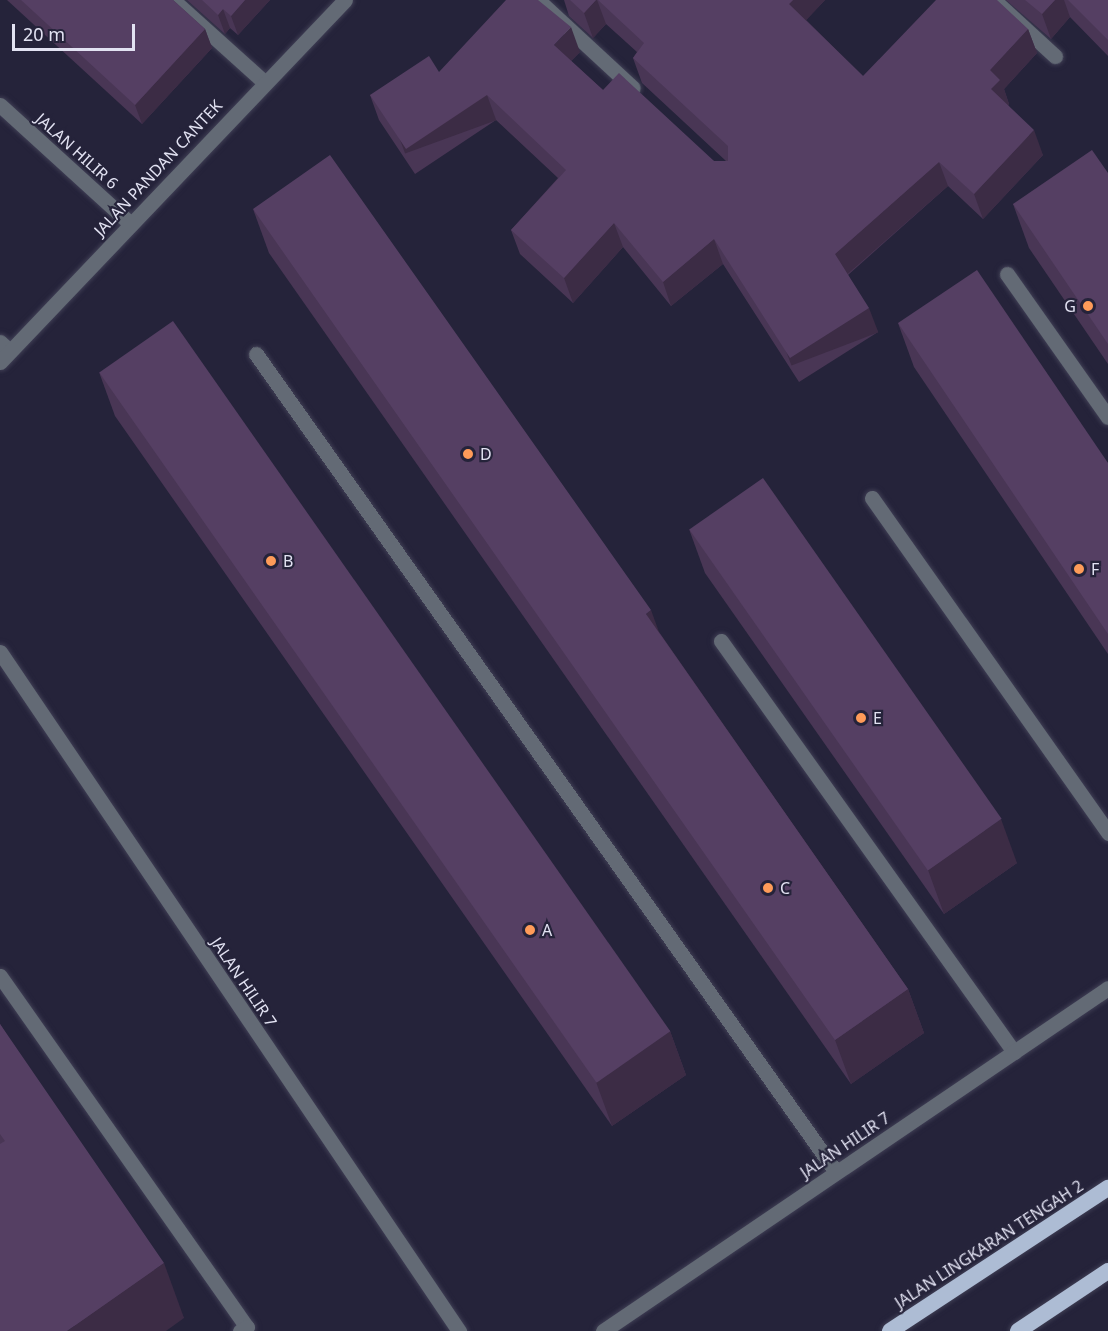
<!DOCTYPE html>
<html>
<head>
<meta charset="utf-8">
<style>
	body { margin:0 }
	#map { position:relative; width:1108px; height:1331px; overflow:hidden; background:#25233a; font-family:"Noto Sans",sans-serif }
	div>[style] { position:absolute }
	[style*='--x'] { left:calc(var(--x)*1px); top:calc(var(--y)*1px); width:calc(var(--w)*1px); rotate:calc(var(--a)*1deg) }
	.roads { filter:drop-shadow(0 0 2px #3f3e54) drop-shadow(0 0 2px #3f3e54) }
	.service>* { height:15px; margin:-7.5px; padding:0 7.5px; transform-origin:7.5px; border-radius:7.5px; background:#636a75 }
	.minor>* { height:15px; margin:-7.5px; padding:0 7.5px; transform-origin:7.5px; border-radius:7.5px; background:#636a75 }
	.trunk>* { height:16px; margin:-8px; padding:0 8px; transform-origin:8px; border-radius:8px; background:#adbcd4 }
	.wall>* { inset:0; background:#493655 }
	.shaded-wall>* { inset:0; background:#3c2c45; transform-origin:0 0 }
	.building>* { inset:0; background:#553f63; transform-origin:0 0 }
	.dots>* { width:16px; height:16px; translate:-50% -50%; box-sizing:border-box; border:3px solid #25233a; border-radius:50% }
	span { translate:-50% -50%; white-space:nowrap; text-align:center; line-height:1.15; -webkit-text-stroke:4.5px #25233a; paint-order:stroke }
	.street-label { font-size:16px; color:#e2e2f2 }
	.poi-label { font-size:16px; color:#e2e2f2 }
	.right { translate:-100% -50%; text-align:right }
	.left { translate:0 -50%; text-align:left }
	.scale { position:absolute; left:12px; top:24px; width:123px; height:27px; box-sizing:border-box; border:3px solid #e2e2f2; border-top:0; padding-left:8px; font-size:18px; line-height:21px; white-space:nowrap; color:#e2e2f2; -webkit-text-stroke:4px #25233a; paint-order:stroke }
</style>
</head>
<body>
<div id="map">
	<div class="roads">
		<div class="service">
			<i style="--x:173;--y:0;--w:122;--a:42"></i>
			<i style="--x:1007;--y:274;--w:175;--a:54.8"></i>
			<i style="--x:0;--y:342;--w:13;--a:42"></i>
			<i style="--x:256;--y:354;--w:1003;--a:54.66"></i>
			<i style="--x:872;--y:498;--w:410;--a:54.8"></i>
			<i style="--x:721;--y:641;--w:505;--a:54.52"></i>
			<i style="--x:0;--y:976;--w:429;--a:54.9"></i>
			<i style="--x:247;--y:1327;--w:8;--a:150"></i>
		</div>
		<div class="minor">
			<i style="--x:538;--y:0;--w:129;--a:42.8"></i>
			<i style="--x:994;--y:0;--w:83;--a:42.6"></i>
			<i style="--x:0;--y:105;--w:177;--a:42.3"></i>
			<i style="--x:0;--y:362;--w:500;--a:-46.38"></i>
			<i style="--x:0;--y:652;--w:820;--a:55.94"></i>
			<i style="--x:603;--y:1331;--w:610;--a:-34.18"></i>
		</div>
		<div class="trunk">
			<i style="--x:890;--y:1331;--w:261;--a:-33.3"></i>
			<i style="--x:1018;--y:1331;--w:108;--a:-33.7"></i>
		</div>
	</div>
	<div class="wall">
		<i style="clip-path:polygon(7px 0,173px 0,205px 29px,212px 48px,142px 124px)"></i>
		<i style="clip-path:polygon(187px 0,270px 0,238px 35px,230px 28px,225px 34px)"></i>
		<i style="clip-path:polygon(564px 0,825px 0,806px 20px,863px 76px,1028px 29px,1037px 53px,1004px 89px,1009px 104px,1008px 105px,1043px 155px,983px 219px,948px 186px,848px 275px,878px 332px,799px 382px,723px 264px,671px 306px,623px 247px,573px 303px,520px 254px,511px 230px,558px 178px,496px 120px,415px 174px,379px 120px,370px 95px,439px 72px,580px 52px,571px 61px,603px 90px,714px 161px,726px 161px,642px 83px,633px 58px,637px 52px,606px 24px,593px 38px,569px 16px)"></i>
		<i style="clip-path:polygon(1006px 0,1108px 0,1108px 56px,1070px 17px,1051px 39px)"></i>
		<i style="clip-path:polygon(1108px 173px,1108px 364px,1029px 248px,1013px 204px)"></i>
		<i style="clip-path:polygon(253px 209px,659px 632px,908px 989px,924px 1033px,851px 1084px,269px 253px)"></i>
		<i style="clip-path:polygon(898px 323px,1108px 463px,1108px 654px,914px 367px)"></i>
		<i style="clip-path:polygon(99px 372px,670px 1031px,686px 1075px,612px 1126px,115px 416px)"></i>
		<i style="clip-path:polygon(689px 529px,1017px 863px,944px 914px,705px 573px)"></i>
		<i style="clip-path:polygon(0 1024px,184px 1318px,0 1331px)"></i>
	</div>
	<div class="shaded-wall">
		<i style="clip-path:polygon(245px 0,270px 0,238px 35px,231px 16px)"></i>
		<i style="clip-path:polygon(596px 0,597px 0,606px 24px,593px 38px,584px 13px)"></i>
		<i style="clip-path:polygon(793px 0,825px 0,798px 29px,789px 4px)"></i>
		<i style="clip-path:polygon(1055px 0,1064px 0,1070px 17px,1051px 39px,1042px 14px)"></i>
		<i style="clip-path:polygon(223px 9px,230px 28px,225px 34px,218px 15px)"></i>
		<i style="clip-path:polygon(571px 27px,580px 52px,563px 69px,554px 45px)"></i>
		<i style="clip-path:polygon(205px 29px,212px 48px,142px 124px,135px 105px)"></i>
		<i style="clip-path:polygon(1028px 29px,1037px 53px,1004px 89px,1009px 104px,1000px 114px,991px 89px,990px 70px)"></i>
		<i style="left:487px;top:95px;width:27px;height:97px;rotate:70deg"></i>
		<i style="clip-path:polygon(1034px 130px,1043px 155px,983px 219px,974px 194px)"></i>
		<i style="clip-path:polygon(939px 162px,948px 186px,843px 278px,835px 254px)"></i>
		<i style="clip-path:polygon(614px 223px,623px 247px,573px 303px,564px 278px)"></i>
		<i style="clip-path:polygon(714px 239px,723px 264px,671px 306px,663px 282px)"></i>
		<i style="left:869px;top:308px;width:26px;height:93px;rotate:69deg"></i>
		<i style="clip-path:polygon(651px 610px,667px 654px,646px 614px)"></i>
		<i style="clip-path:polygon(1001px 819px,1017px 863px,944px 914px,928px 870px)"></i>
		<i style="clip-path:polygon(908px 989px,924px 1033px,851px 1084px,835px 1040px)"></i>
		<i style="clip-path:polygon(670px 1031px,686px 1075px,612px 1126px,596px 1082px)"></i>
		<i style="clip-path:polygon(164px 1263px,184px 1318px,166px 1331px,67px 1331px)"></i>
	</div>
	<div class="building">
		<i style="clip-path:polygon(21px 0,173px 0,205px 29px,135px 105px)"></i>
		<i style="clip-path:polygon(202px 0,245px 0,231px 16px,223px 9px,218px 15px)"></i>
		<i style="clip-path:polygon(506px 0,538px 0,571px 27px,554px 45px,603px 90px,619px 73px,714px 161px,728px 161px,728px 146px,633px 58px,644px 43px,598px 0,793px 0,789px 4px,863px 76px,936px 0,997px 0,1028px 29px,990px 70px,1000px 80px,991px 89px,1034px 130px,974px 194px,939px 162px,835px 254px,869px 308px,790px 358px,714px 239px,663px 282px,614px 223px,564px 278px,511px 230px,566px 170px,487px 95px,406px 149px,370px 95px,429px 56px,439px 72px)"></i>
		<i style="clip-path:polygon(570px 0,596px 0,584px 13px)"></i>
		<i style="clip-path:polygon(1025px 0,1055px 0,1042px 14px)"></i>
		<i style="clip-path:polygon(1068px 0,1108px 0,1108px 40px)"></i>
		<i style="clip-path:polygon(1092px 150px,1108px 173px,1108px 344px,1013px 204px)"></i>
		<i style="clip-path:polygon(330px 155px,651px 610px,646px 614px,908px 989px,835px 1040px,253px 209px)"></i>
		<i style="clip-path:polygon(977px 270px,1108px 463px,1108px 634px,898px 323px)"></i>
		<i style="left:173px;top:321px;width:867px;height:90px;rotate:55deg"></i>
		<i style="left:763px;top:478px;width:416px;height:90px;rotate:55deg"></i>
		<i style="clip-path:polygon(0 1024px,164px 1263px,67px 1331px,0 1331px,0 1144px,5px 1141px,0 1134px)"></i>
	</div>
	<div class="dots">
		<i style="left:1088px;top:306px;background:#fe9b59"></i>
		<i style="left:468px;top:454px;background:#fe9b59"></i>
		<i style="left:271px;top:561px;background:#fe9b59"></i>
		<i style="left:1079px;top:569px;background:#fe9b59"></i>
		<i style="left:861px;top:718px;background:#fe9b59"></i>
		<i style="left:768px;top:888px;background:#fe9b59"></i>
		<i style="left:530px;top:930px;background:#fe9b59"></i>
	</div>
	<div class="street-label">
		<span style="left:77px;top:151px;rotate:42deg">JALAN HILIR 6</span>
		<span style="left:158px;top:168px;rotate:-47deg">JALAN PANDAN CANTEK</span>
		<span style="left:244px;top:982px;rotate:56deg">JALAN HILIR 7</span>
		<span style="left:845px;top:1145px;rotate:-34deg">JALAN HILIR 7</span>
		<span style="left:989px;top:1244px;rotate:-33deg">JALAN LINGKARAN TENGAH 2</span>
	</div>
	<div class="poi-label">
		<span class="right" style="left:1076px;top:306px">G</span>
		<span class="left" style="left:480px;top:454px">D</span>
		<span class="left" style="left:283px;top:561px">B</span>
		<span class="left" style="left:1091px;top:569px">F</span>
		<span class="left" style="left:873px;top:718px">E</span>
		<span class="left" style="left:780px;top:888px">C</span>
		<span class="left" style="left:542px;top:930px">A</span>
	</div>
	<div class="scale">20 m</div>
</div>
</body>
</html>
